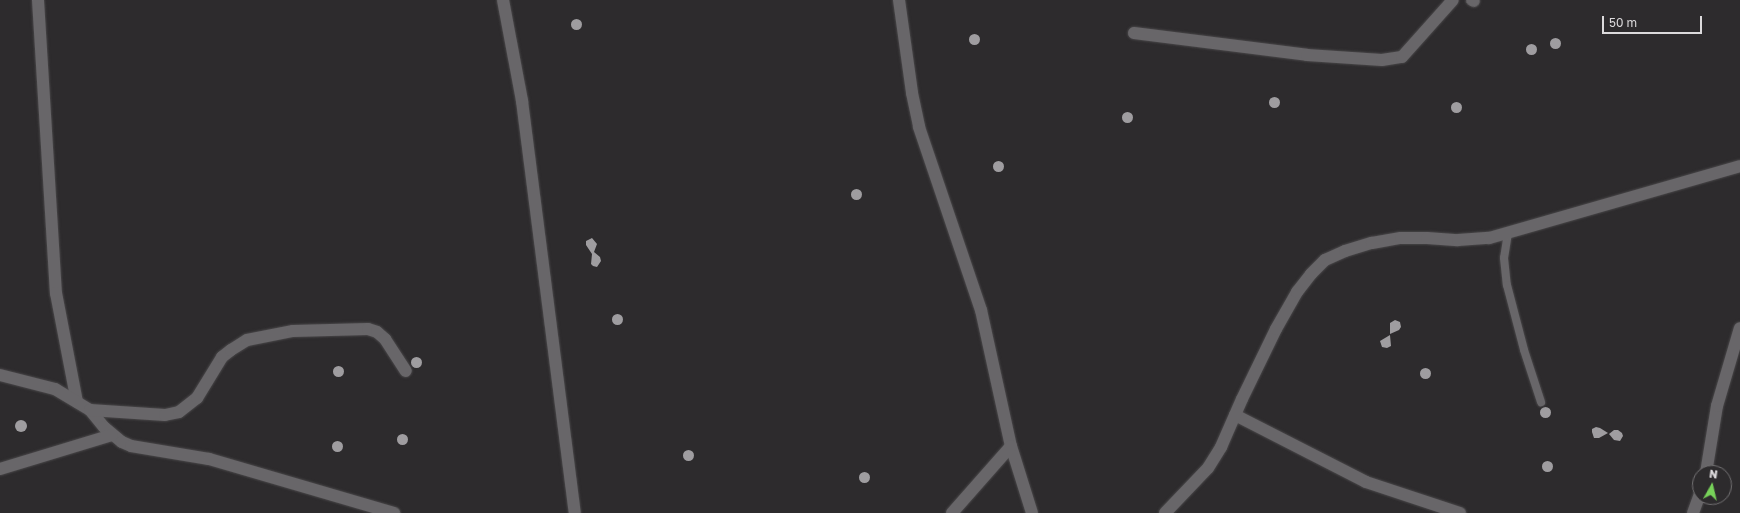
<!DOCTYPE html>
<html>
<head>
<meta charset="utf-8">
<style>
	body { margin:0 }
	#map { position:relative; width:1740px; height:513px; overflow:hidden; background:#2d2b2d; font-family:"Golos Text",sans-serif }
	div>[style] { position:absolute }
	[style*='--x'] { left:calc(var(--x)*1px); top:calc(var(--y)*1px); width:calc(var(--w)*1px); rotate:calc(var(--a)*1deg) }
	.building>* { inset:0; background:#9f9da0 }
	.round { border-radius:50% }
	.roads { filter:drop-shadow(0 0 1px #494749) drop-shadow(0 0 1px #494749) }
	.lane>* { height:8px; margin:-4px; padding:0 4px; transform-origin:4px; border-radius:4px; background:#686669 }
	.street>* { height:12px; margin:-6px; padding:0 6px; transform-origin:6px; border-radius:6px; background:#686669 }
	span { translate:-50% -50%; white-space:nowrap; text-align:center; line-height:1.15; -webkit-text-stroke:4px #2d2b2d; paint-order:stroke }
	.north { position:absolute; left:1692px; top:465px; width:40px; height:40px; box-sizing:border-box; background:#2d2b2d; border:1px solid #737173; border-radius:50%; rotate:8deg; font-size:11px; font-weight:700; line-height:16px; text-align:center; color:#dcdadc }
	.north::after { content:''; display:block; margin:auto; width:14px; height:18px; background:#77d259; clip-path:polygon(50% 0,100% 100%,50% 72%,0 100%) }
	.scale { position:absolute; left:1602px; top:16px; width:100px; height:18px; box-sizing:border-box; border:2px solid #dcdadc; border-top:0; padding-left:5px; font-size:12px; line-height:14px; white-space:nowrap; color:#dcdadc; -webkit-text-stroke:3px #2d2b2d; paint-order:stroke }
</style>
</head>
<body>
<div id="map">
	<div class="building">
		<i class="round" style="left:570.5px;top:18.5px;width:11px;height:11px"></i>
		<i class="round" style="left:968.5px;top:33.5px;width:11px;height:11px"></i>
		<i class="round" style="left:1549.5px;top:37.5px;width:11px;height:11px"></i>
		<i class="round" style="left:1525.5px;top:43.5px;width:11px;height:11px"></i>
		<i class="round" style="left:1268.5px;top:96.5px;width:11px;height:11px"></i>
		<i class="round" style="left:1450.5px;top:101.5px;width:11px;height:11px"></i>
		<i class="round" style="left:1121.5px;top:111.5px;width:11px;height:11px"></i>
		<i class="round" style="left:992.5px;top:160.5px;width:11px;height:11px"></i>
		<i class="round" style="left:850.5px;top:188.5px;width:11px;height:11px"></i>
		<i style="clip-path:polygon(592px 238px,597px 244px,594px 252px,600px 257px,601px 261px,597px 267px,593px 266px,591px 264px,592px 254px,586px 245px,586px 241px)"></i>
		<i class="round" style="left:611.5px;top:313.5px;width:11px;height:11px"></i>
		<i style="clip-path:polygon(1395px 320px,1400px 322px,1401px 327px,1399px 330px,1390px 334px,1390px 323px)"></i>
		<i style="clip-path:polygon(1390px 335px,1391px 346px,1387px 348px,1382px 347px,1380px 341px)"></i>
		<i class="round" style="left:410.5px;top:356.5px;width:11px;height:11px"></i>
		<i class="round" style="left:332.5px;top:365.5px;width:11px;height:11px"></i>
		<i class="round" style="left:1419.5px;top:367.5px;width:11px;height:11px"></i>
		<i class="round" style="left:1539.5px;top:406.5px;width:11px;height:11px"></i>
		<i class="round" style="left:15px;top:420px;width:12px;height:12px"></i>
		<i style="clip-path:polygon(1596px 427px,1600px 428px,1608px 433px,1599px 438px,1594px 438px,1592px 432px,1592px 429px)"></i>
		<i style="clip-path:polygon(1614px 430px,1618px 430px,1622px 433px,1623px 436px,1620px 441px,1614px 440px,1609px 434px)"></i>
		<i class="round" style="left:396.5px;top:433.5px;width:11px;height:11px"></i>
		<i class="round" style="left:331.5px;top:440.5px;width:11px;height:11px"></i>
		<i class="round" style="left:682.5px;top:449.5px;width:11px;height:11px"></i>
		<i class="round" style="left:1541.5px;top:460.5px;width:11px;height:11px"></i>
		<i class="round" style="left:858.5px;top:471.5px;width:11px;height:11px"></i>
	</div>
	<div class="roads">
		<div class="lane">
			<i style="--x:1508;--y:233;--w:25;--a:99"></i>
			<i style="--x:1504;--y:258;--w:27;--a:84"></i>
			<i style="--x:1507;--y:285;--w:67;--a:75.3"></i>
			<i style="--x:1524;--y:350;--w:55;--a:71.9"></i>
		</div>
		<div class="street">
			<i style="--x:38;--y:0;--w:294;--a:86.5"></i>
			<i style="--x:56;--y:293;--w:111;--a:79.1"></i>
			<i style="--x:503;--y:0;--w:103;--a:79.3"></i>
			<i style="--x:522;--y:101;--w:415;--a:82.7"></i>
			<i style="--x:899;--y:0;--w:94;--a:82"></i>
			<i style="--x:912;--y:93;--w:35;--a:78"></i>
			<i style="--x:919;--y:127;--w:193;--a:71.3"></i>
			<i style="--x:981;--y:310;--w:139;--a:77.6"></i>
			<i style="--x:1011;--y:446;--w:70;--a:72.6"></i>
			<i style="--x:1472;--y:0;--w:2;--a:27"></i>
			<i style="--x:1134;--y:33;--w:174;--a:7.2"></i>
			<i style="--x:1307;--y:55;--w:75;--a:3.8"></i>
			<i style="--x:1382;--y:60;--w:20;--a:-9"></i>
			<i style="--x:1402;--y:57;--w:76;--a:-48.2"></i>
			<i style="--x:0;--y:375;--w:57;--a:14.3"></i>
			<i style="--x:55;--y:389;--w:41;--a:31"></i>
			<i style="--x:90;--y:410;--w:22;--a:51"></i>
			<i style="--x:104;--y:427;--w:23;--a:40"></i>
			<i style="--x:122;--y:442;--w:10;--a:24"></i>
			<i style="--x:131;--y:446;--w:79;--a:9.5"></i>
			<i style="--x:209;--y:459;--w:193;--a:16.3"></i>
			<i style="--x:90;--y:410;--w:75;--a:3.8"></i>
			<i style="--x:165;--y:415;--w:14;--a:-12"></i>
			<i style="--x:179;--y:412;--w:23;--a:-38"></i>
			<i style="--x:197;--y:398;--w:48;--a:-58.6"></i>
			<i style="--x:222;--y:357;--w:11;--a:-38"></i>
			<i style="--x:231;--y:350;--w:19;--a:-32"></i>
			<i style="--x:247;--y:340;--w:47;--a:-11.1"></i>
			<i style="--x:293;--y:331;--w:75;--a:-1.5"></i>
			<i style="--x:368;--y:329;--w:9;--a:18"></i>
			<i style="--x:377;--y:332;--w:11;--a:41"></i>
			<i style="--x:385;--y:339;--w:38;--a:57"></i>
			<i style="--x:1235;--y:415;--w:147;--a:27.1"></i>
			<i style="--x:1366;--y:482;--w:99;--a:18.3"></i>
			<i style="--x:0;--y:469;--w:117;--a:-16.9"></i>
			<i style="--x:1706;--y:473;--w:68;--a:-80.7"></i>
			<i style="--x:1717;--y:406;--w:81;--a:-73.6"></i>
			<i style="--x:952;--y:513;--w:89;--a:-48.6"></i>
			<i style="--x:1165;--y:513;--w:62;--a:-46.3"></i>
			<i style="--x:1208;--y:468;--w:25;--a:-58"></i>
			<i style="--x:1221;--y:447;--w:52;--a:-66.4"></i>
			<i style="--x:1242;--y:399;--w:78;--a:-64.1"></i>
			<i style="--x:1276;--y:329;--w:43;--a:-60.4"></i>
			<i style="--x:1297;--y:292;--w:23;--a:-52"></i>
			<i style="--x:1311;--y:274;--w:20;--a:-45"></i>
			<i style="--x:1325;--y:260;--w:22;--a:-24"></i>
			<i style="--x:1345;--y:251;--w:28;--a:-17"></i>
			<i style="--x:1372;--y:243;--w:29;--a:-10"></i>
			<i style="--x:1401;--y:238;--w:26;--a:0"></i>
			<i style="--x:1427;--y:238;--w:31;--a:4"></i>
			<i style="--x:1458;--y:240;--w:31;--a:-4"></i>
			<i style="--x:1489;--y:238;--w:261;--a:-16"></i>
			<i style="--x:1693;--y:513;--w:20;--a:-70"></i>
		</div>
	</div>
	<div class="north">N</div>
	<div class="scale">50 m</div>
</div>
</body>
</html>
